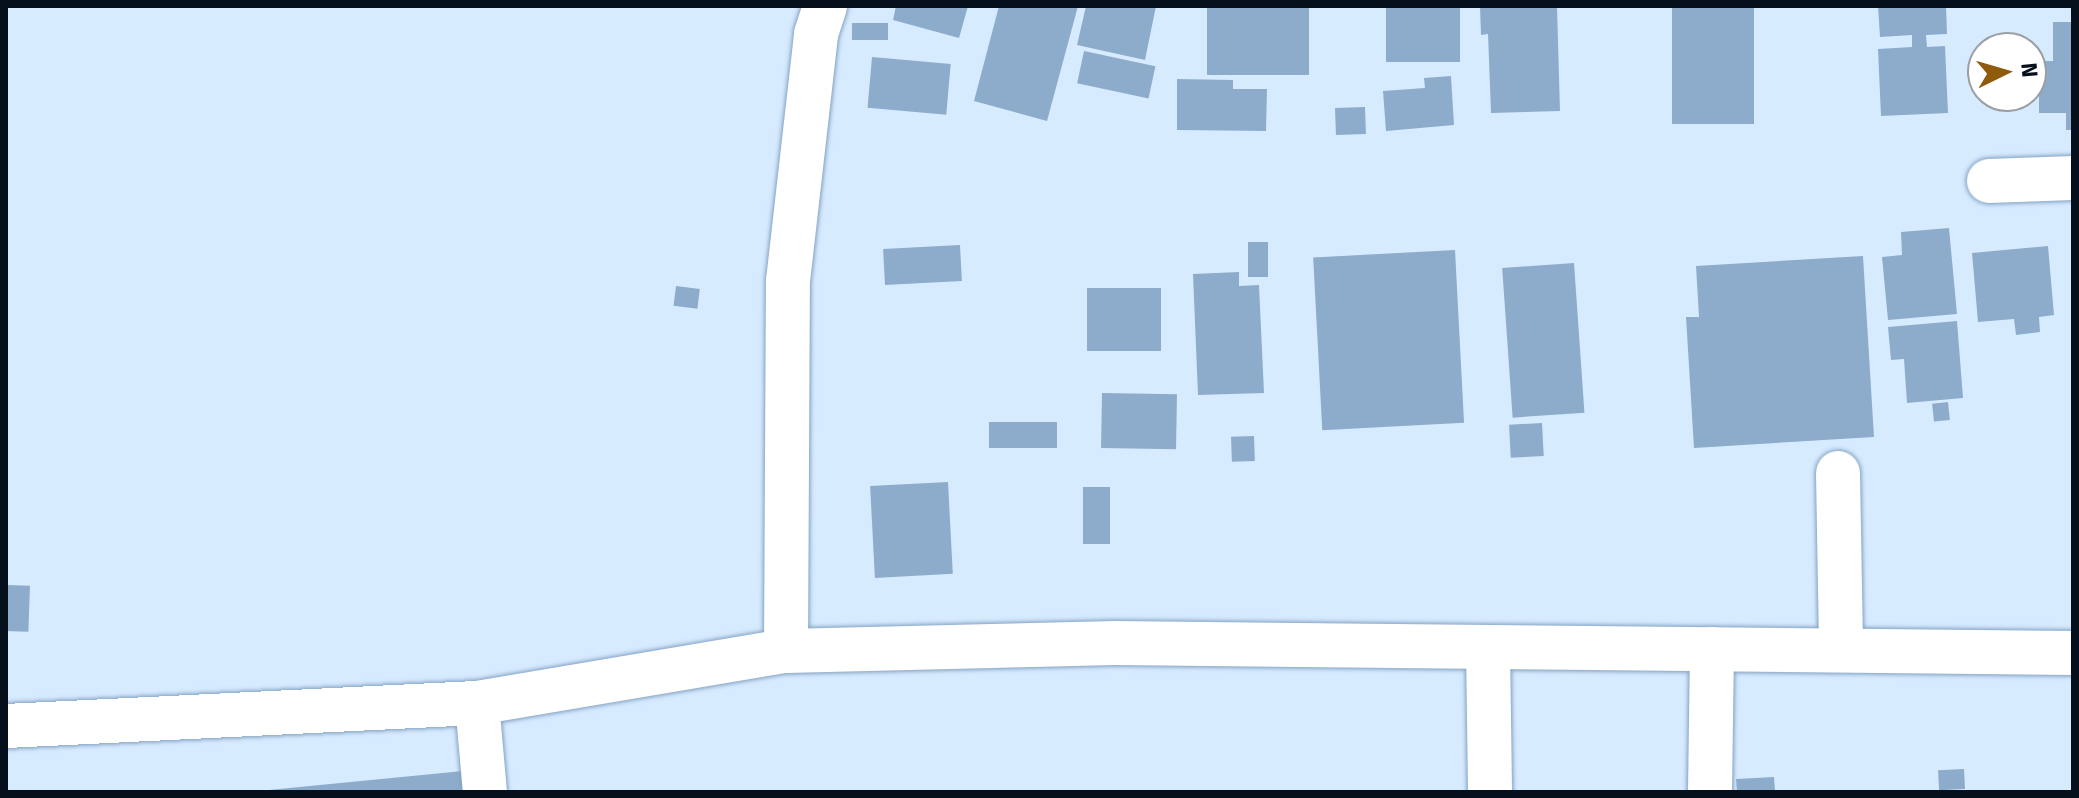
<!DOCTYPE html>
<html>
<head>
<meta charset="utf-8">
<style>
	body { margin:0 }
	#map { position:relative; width:2079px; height:798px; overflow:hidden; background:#d7ebff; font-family:"Fira Sans",sans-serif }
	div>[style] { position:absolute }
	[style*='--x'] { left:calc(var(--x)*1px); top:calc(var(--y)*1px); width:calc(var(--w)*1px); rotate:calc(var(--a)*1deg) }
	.building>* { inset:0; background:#8daccc; transform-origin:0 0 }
	.roads { filter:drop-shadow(0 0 2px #84a3c3) drop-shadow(0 0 2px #84a3c3) }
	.minor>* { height:44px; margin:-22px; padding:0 22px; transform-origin:22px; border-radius:22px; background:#fff }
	span { translate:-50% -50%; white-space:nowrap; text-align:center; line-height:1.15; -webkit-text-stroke:6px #fff; paint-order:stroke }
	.frame { position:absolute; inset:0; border:8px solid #06101c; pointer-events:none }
	.north { position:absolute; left:1967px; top:32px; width:80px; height:80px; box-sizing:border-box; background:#fff; border:2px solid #9b9fa4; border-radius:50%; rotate:85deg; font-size:22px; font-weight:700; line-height:32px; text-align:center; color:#06101c }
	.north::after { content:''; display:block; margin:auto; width:28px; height:36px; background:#905b0d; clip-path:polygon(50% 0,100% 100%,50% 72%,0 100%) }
</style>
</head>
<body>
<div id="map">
	<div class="building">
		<i style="clip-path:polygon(896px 6px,968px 6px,959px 38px,893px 20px)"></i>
		<i style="clip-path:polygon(999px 6px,1078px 6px,1047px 121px,974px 101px)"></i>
		<i style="clip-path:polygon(1086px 6px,1156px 6px,1145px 60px,1077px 45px)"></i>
		<i style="left:1207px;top:6px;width:102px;height:69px"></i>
		<i style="left:1386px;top:6px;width:74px;height:56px"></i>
		<i style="clip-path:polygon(1480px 6px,1557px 6px,1560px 111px,1491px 113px,1488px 34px,1481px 35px)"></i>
		<i style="left:1672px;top:6px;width:82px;height:118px"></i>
		<i style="clip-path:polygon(1878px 6px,1946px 6px,1947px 34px,1926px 35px,1927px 47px,1945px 46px,1948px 113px,1881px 116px,1878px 49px,1912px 47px,1912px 35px,1880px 37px)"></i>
		<i style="clip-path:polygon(2053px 22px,2073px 22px,2073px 130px,2066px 130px,2066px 113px,2039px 113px,2039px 61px,2053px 61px)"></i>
		<i style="left:852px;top:23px;width:36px;height:17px"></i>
		<i style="left:1084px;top:51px;width:73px;height:33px;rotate:12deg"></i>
		<i style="left:872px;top:57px;width:79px;height:51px;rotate:5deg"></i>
		<i style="clip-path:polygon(1451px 76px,1454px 125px,1386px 131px,1383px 91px,1425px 88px,1424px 78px)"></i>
		<i style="clip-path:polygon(1177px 79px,1233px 80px,1233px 89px,1267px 89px,1266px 131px,1177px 130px)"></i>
		<i style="left:1365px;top:107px;width:27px;height:30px;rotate:88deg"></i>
		<i style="clip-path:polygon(1949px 228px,1957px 314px,1888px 320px,1882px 257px,1902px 255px,1901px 232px)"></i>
		<i style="left:1248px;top:242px;width:20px;height:35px"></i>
		<i style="left:960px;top:245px;width:36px;height:77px;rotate:87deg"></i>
		<i style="clip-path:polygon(2048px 246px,2054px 315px,2039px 317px,2040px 332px,2016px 335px,2014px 319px,1978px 322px,1972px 253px)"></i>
		<i style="left:1455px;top:250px;width:173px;height:142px;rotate:87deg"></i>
		<i style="clip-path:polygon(1863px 256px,1874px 437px,1694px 448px,1686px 317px,1699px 317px,1696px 266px)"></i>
		<i style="left:1574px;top:263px;width:150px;height:72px;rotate:86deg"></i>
		<i style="clip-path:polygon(1239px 272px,1239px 286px,1259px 285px,1264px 393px,1198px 395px,1193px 274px)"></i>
		<i style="left:676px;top:286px;width:24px;height:20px;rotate:7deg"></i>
		<i style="left:1087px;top:288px;width:74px;height:63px"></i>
		<i style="clip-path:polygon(1957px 321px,1963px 398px,1907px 403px,1904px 359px,1891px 360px,1888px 327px)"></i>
		<i style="left:1102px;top:393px;width:75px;height:55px;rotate:1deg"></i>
		<i style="left:1948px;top:402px;width:18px;height:16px;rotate:84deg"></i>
		<i style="left:1057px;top:422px;width:26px;height:68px;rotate:90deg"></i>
		<i style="left:1542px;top:423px;width:33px;height:33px;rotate:87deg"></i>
		<i style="left:1254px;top:436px;width:25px;height:23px;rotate:88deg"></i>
		<i style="left:948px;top:482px;width:92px;height:78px;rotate:87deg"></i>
		<i style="left:1083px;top:487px;width:27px;height:57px"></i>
		<i style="left:6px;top:585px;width:24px;height:46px;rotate:2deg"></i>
		<i style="left:1964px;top:769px;width:20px;height:26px;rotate:87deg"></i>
		<i style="clip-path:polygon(463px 771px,466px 792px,269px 792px,269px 790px)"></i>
		<i style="clip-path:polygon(1774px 777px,1775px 792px,1737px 792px,1736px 779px)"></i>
	</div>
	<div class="roads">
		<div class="minor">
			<i style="--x:1989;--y:181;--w:84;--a:-2"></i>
			<i style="--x:1838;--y:473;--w:177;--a:89"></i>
			<i style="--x:1488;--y:647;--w:145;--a:89.2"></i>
			<i style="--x:786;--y:651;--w:370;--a:-89.7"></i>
			<i style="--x:788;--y:281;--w:249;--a:-83.5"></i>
			<i style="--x:816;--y:34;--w:29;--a:-72"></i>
			<i style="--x:477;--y:703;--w:89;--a:84.9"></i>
			<i style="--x:6;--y:726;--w:472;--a:-2.8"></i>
			<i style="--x:477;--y:703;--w:313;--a:-9.6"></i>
			<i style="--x:786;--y:651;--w:329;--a:-1.4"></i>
			<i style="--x:1115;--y:643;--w:958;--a:0.6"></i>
			<i style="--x:1710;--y:792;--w:143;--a:-89.2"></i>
		</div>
	</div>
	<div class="frame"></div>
	<div class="north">N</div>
</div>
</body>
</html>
